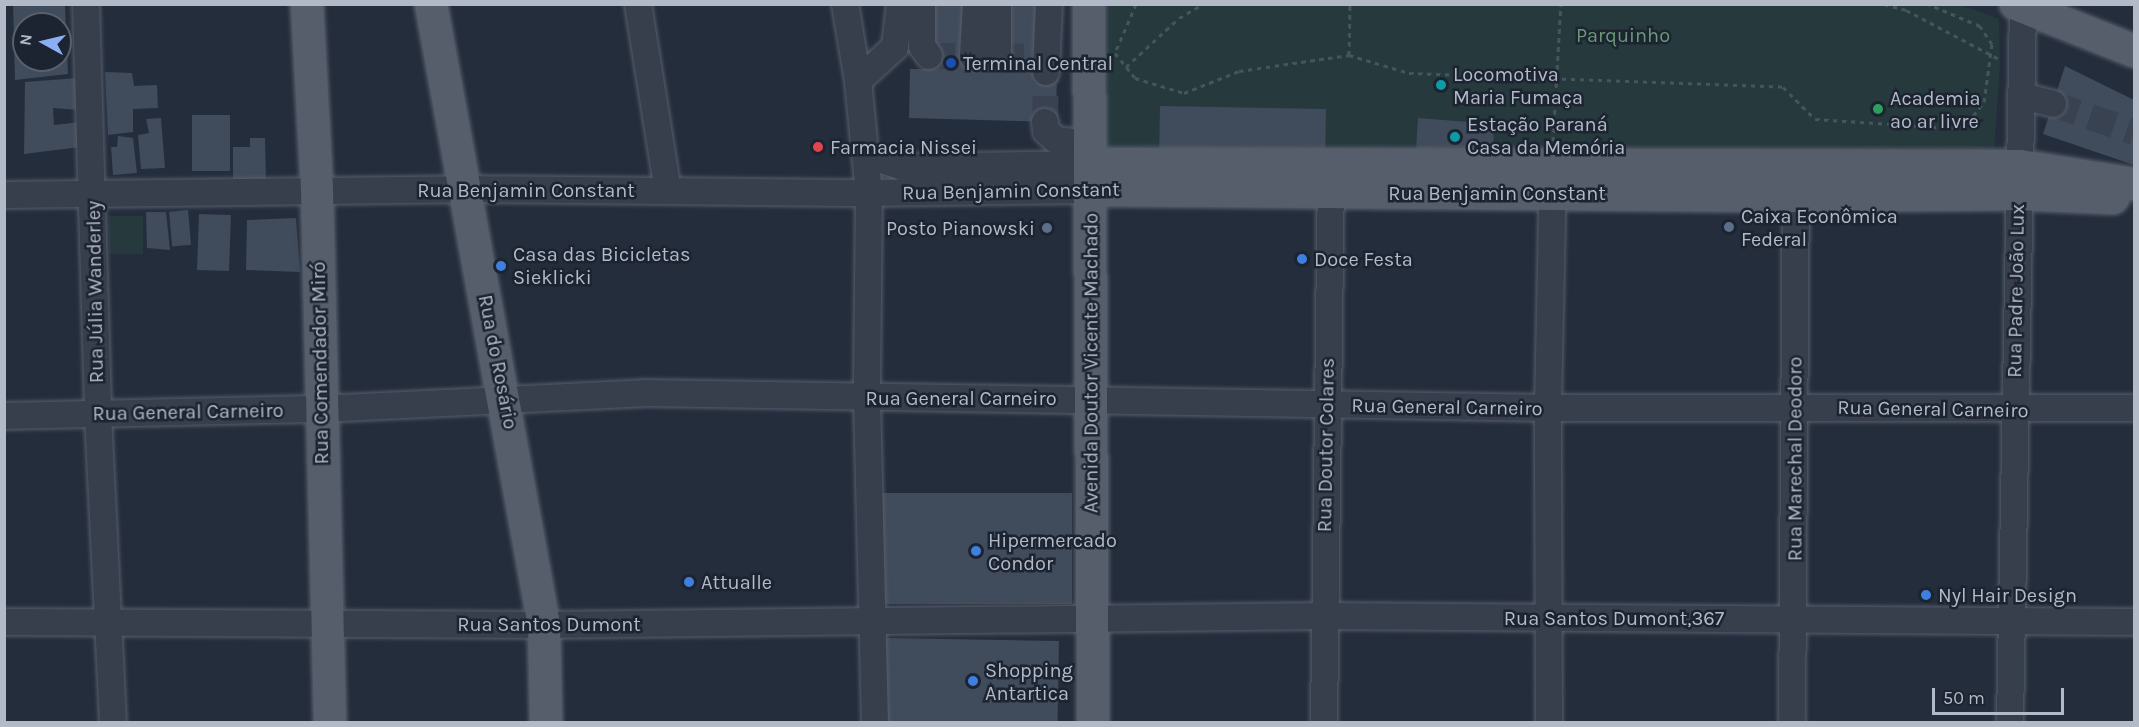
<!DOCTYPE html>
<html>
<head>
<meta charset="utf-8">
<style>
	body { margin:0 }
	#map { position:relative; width:2139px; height:727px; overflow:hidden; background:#242d3c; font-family:Karla,sans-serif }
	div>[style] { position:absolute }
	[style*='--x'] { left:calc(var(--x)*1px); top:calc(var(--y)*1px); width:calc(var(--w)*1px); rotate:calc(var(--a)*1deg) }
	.green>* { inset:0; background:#26393d; transform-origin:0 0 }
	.building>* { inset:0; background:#404b5b; transform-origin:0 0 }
	.minor-tunnel>* { height:26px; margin-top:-13px; transform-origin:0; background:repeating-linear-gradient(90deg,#394251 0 26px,transparent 0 39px) }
	.path>* { height:3px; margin-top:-1.5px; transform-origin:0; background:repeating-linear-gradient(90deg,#44565a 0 4.5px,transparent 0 9px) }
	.roads { filter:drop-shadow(0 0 2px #565d6a) drop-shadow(0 0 2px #565d6a) }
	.minor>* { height:26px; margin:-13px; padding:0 13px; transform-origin:13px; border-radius:13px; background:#383f4c }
	.major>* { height:32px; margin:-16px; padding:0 16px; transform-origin:16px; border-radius:16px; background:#565e6c }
	.dots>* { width:16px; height:16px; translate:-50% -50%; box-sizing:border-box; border:3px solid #1d2431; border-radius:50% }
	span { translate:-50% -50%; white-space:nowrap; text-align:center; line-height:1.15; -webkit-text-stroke:5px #1d2431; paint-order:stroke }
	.park-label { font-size:20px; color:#6b9878 }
	.poi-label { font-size:20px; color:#b3bac7 }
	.left { translate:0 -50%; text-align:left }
	.right { translate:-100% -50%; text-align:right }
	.street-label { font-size:20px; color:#b3bac7 }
	.frame { position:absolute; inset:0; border:6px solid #b3bac7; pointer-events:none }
	.north { position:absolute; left:12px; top:12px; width:60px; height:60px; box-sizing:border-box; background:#1d2431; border:2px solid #59606d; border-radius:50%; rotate:278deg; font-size:16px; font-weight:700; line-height:24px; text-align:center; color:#b3bac7 }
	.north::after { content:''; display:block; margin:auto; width:21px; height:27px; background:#8baef4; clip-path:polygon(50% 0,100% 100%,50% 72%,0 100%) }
	.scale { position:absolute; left:1932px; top:688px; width:132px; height:27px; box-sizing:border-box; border:3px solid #b3bac7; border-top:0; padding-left:8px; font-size:18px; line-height:21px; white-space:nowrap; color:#b3bac7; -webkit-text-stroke:4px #1d2431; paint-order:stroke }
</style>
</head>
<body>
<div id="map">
	<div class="green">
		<i style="clip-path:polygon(1100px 5px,1961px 5px,1999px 19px,2000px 65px,1994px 152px,1102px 155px)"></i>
		<i style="left:109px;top:216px;width:34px;height:38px"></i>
	</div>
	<div class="building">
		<i style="clip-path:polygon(evenodd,13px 4px,65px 4px,68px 74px,15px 80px,13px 4px,24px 24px,60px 24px,60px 60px,24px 60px,24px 24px)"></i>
		<i style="clip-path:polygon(931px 4px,974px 4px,972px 69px,998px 69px,999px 4px,1042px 4px,1057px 72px,1056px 122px,909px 118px,910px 69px,929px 69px)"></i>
		<i style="clip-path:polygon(2065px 66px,2134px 100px,2134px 165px,2043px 134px)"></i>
		<i style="clip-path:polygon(105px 72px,132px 73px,134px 86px,157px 85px,158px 108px,133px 109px,133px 132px,108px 135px)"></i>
		<i style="clip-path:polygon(78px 78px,79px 110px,53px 108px,54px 125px,81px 122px,80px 147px,24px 154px,25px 82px)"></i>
		<i style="left:1160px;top:106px;width:166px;height:48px;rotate:1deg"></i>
		<i style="left:192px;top:115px;width:38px;height:56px"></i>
		<i style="clip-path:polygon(161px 118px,165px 168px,141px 169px,138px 135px,149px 133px,146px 119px)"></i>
		<i style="clip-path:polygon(1418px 118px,1494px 124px,1493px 152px,1416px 151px)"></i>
		<i style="clip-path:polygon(118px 136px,133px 138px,137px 173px,113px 175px,111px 147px,117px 147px)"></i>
		<i style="clip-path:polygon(250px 138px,265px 138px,266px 184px,233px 182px,233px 147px,250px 147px)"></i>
		<i style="left:188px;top:210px;width:35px;height:19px;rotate:85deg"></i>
		<i style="clip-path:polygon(146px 212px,166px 212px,170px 250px,147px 248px)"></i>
		<i style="left:199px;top:214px;width:32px;height:56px;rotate:2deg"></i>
		<i style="clip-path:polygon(296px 218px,300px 272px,246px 270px,247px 220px)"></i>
		<i style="left:1072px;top:493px;width:111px;height:194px;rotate:90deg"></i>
		<i style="left:886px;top:638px;width:173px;height:84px;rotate:1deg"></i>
	</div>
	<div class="minor-tunnel">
		<i style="--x:929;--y:56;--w:44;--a:0"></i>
		<i style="--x:998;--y:56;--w:42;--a:1.4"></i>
		<i style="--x:2053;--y:104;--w:86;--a:19.1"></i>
		<i style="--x:1045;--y:122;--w:50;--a:-88.9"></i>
	</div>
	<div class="path">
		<i style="--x:1136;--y:4;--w:53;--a:113.2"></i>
		<i style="--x:1115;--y:53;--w:32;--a:51"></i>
		<i style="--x:1135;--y:78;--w:51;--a:17"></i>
		<i style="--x:1184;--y:93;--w:59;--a:-21.8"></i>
		<i style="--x:1239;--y:71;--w:111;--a:-8.3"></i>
		<i style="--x:1349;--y:55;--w:63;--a:16.7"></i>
		<i style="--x:1409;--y:73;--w:374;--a:2.1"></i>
		<i style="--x:1783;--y:87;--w:45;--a:45"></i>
		<i style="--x:1815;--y:119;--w:135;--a:3.8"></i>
		<i style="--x:1950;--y:128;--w:19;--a:-16"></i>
		<i style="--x:1968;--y:123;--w:26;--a:-53"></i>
		<i style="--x:1984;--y:102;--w:59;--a:-82.1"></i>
		<i style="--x:1992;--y:44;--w:22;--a:-124"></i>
		<i style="--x:1980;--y:26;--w:56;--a:-157.1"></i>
		<i style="--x:1884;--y:4;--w:23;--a:15"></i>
		<i style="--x:1906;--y:10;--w:107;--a:27.8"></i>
		<i style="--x:1349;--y:55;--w:51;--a:-88.9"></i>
		<i style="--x:1126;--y:67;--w:72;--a:-42.8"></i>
		<i style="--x:1179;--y:18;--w:28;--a:-30"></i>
		<i style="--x:1553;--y:141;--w:137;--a:-86.7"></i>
	</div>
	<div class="roads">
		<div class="minor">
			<i style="--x:86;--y:4;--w:411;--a:88.3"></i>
			<i style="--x:98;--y:415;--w:307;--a:87.2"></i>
			<i style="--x:638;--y:4;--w:189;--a:80.9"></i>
			<i style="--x:845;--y:4;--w:78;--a:80.4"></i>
			<i style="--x:858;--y:81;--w:113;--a:84.4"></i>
			<i style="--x:869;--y:193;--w:205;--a:90.6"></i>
			<i style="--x:867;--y:398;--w:324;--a:88.6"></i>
			<i style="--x:922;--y:4;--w:42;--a:90"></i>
			<i style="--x:922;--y:46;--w:12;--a:55"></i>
			<i style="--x:976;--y:4;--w:52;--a:93.3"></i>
			<i style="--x:973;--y:56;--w:25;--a:0"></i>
			<i style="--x:998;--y:56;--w:52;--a:-90"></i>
			<i style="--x:1046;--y:72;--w:68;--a:-87.5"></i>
			<i style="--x:858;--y:81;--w:50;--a:-42.6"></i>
			<i style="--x:895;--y:47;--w:43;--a:-83.4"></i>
			<i style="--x:2022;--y:96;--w:32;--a:14"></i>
			<i style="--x:1045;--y:122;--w:9;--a:84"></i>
			<i style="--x:1046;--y:131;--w:13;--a:42"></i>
			<i style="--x:1056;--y:140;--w:35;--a:7"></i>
			<i style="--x:866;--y:155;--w:38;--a:18"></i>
			<i style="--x:902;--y:167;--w:190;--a:-0.9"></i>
			<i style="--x:4;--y:195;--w:461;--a:-0.7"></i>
			<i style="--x:465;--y:189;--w:404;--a:0.6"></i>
			<i style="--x:869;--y:193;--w:222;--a:-0.8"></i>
			<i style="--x:4;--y:416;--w:317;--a:-1.3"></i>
			<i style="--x:321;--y:409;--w:323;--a:-2.8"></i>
			<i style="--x:644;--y:393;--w:904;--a:0.95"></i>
			<i style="--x:1548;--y:408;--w:586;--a:0"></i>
			<i style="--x:4;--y:622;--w:540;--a:0.32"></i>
			<i style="--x:544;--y:625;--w:780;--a:-0.66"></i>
			<i style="--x:1324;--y:616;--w:810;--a:0.42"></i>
			<i style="--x:1324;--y:722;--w:549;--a:-89.27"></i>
			<i style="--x:1549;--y:722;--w:314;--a:-90.2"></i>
			<i style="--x:1548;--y:408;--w:231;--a:-88.8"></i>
			<i style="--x:1792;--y:722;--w:545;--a:-89.58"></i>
			<i style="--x:2010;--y:722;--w:718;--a:-88.96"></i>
		</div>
		<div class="major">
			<i style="--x:307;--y:4;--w:187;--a:86.9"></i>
			<i style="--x:317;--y:191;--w:531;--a:88.6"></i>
			<i style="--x:431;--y:4;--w:631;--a:79.69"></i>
			<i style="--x:544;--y:625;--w:97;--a:88.8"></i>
			<i style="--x:1089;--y:4;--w:718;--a:89.68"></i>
			<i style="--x:2016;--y:4;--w:127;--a:21.7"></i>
			<i style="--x:1092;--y:164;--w:928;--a:0.12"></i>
			<i style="--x:2020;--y:166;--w:115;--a:9"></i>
			<i style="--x:1091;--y:190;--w:705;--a:0.49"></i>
			<i style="--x:1796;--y:196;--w:222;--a:-0.5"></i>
			<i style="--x:2018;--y:194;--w:95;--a:2.4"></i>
		</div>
	</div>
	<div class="dots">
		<i style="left:951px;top:63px;background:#1a4fb4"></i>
		<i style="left:1441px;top:85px;background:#0f9aa8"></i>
		<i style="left:1878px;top:109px;background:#2e9e5b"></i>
		<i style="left:1455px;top:137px;background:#0f9aa8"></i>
		<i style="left:818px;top:147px;background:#e0444e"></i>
		<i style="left:1729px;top:227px;background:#5c6f8a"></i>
		<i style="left:1047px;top:228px;background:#5c6f8a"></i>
		<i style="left:1302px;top:259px;background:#3f7fe0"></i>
		<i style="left:501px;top:266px;background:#3f7fe0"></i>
		<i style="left:976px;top:551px;background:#3f7fe0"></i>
		<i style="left:689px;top:582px;background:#3f7fe0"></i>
		<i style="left:1926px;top:595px;background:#3f7fe0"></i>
		<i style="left:973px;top:681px;background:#3f7fe0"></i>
	</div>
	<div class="park-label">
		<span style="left:1623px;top:35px">Parquinho</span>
	</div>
	<div class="poi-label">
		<span class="left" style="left:963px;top:63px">Terminal Central</span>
		<span class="left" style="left:1453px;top:86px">Locomotiva<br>Maria Fumaça</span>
		<span class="left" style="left:1890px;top:110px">Academia<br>ao ar livre</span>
		<span class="left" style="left:1467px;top:136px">Estação Paraná<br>Casa da Memória</span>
		<span class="left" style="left:830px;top:147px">Farmacia Nissei</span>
		<span class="left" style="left:1741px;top:228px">Caixa Econômica<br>Federal</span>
		<span class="right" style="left:1035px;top:228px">Posto Pianowski</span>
		<span class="left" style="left:513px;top:266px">Casa das Bicicletas<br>Sieklicki</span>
		<span class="left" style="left:1314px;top:259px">Doce Festa</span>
		<span class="left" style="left:988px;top:552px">Hipermercado<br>Condor</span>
		<span class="left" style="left:701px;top:582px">Attualle</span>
		<span class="left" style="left:1938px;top:595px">Nyl Hair Design</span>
		<span class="left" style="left:985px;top:682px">Shopping<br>Antartica</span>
	</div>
	<div class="street-label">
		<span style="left:526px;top:190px">Rua Benjamin Constant</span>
		<span style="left:1011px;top:191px;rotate:-1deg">Rua Benjamin Constant</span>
		<span style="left:1497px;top:193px">Rua Benjamin Constant</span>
		<span style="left:2016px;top:291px;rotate:-89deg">Rua Padre João Lux</span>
		<span style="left:95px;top:292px;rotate:-91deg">Rua Júlia Wanderley</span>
		<span style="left:498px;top:362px;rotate:79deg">Rua do Rosário</span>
		<span style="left:320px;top:363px;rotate:-91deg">Rua Comendador Miró</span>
		<span style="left:1091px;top:363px;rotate:-90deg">Avenida Doutor Vicente Machado</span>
		<span style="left:961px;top:398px">Rua General Carneiro</span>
		<span style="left:1447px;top:407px;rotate:1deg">Rua General Carneiro</span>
		<span style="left:1933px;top:409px;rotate:1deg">Rua General Carneiro</span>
		<span style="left:188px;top:412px;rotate:-1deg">Rua General Carneiro</span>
		<span style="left:1326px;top:445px;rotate:-89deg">Rua Doutor Colares</span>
		<span style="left:1795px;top:459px;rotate:-90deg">Rua Marechal Deodoro</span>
		<span style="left:1614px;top:618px">Rua Santos Dumont,367</span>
		<span style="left:549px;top:624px">Rua Santos Dumont</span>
	</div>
	<div class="frame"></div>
	<div class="north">N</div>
	<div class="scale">50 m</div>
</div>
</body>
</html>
